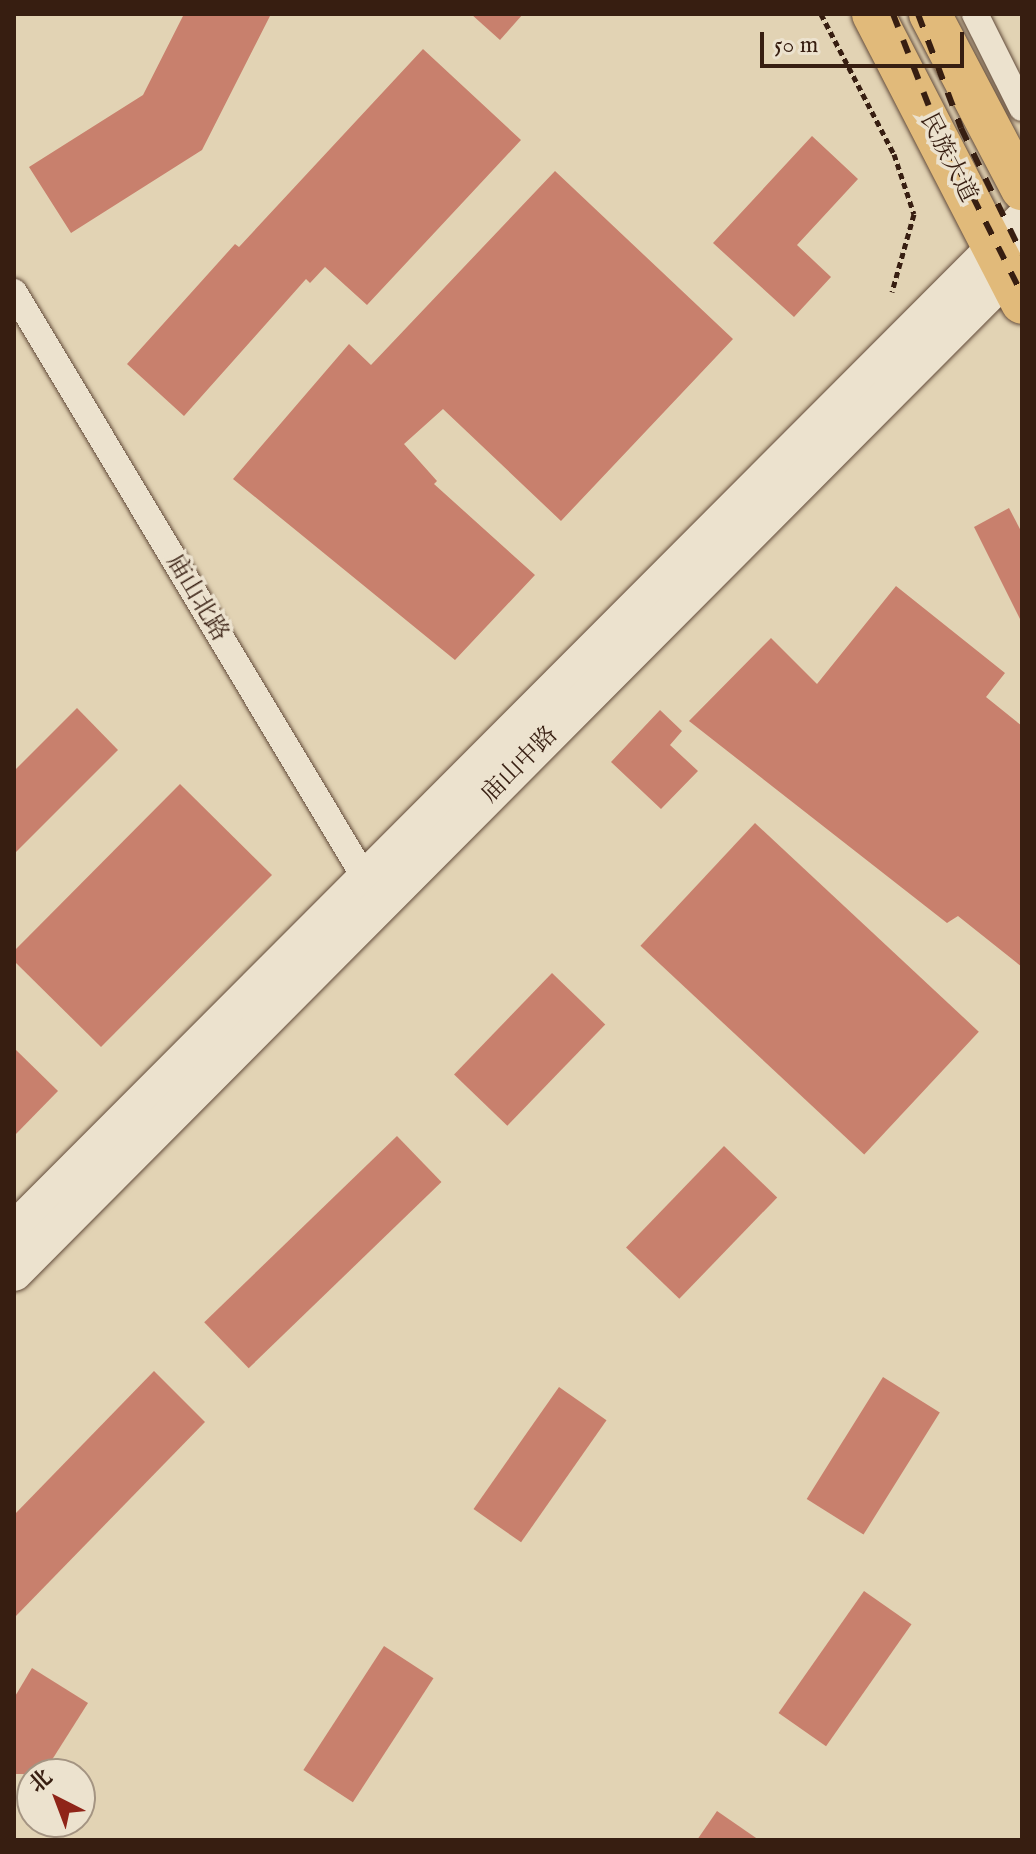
<!DOCTYPE html>
<html>
<head>
<meta charset="utf-8">
<style>
	body { margin:0 }
	#map { position:relative; width:1036px; height:1854px; overflow:hidden; background:#e2d3b4; font-family:"IM FELL English","Noto Serif SC",serif }
	div>[style] { position:absolute }
	[style*='--x'] { left:calc(var(--x)*1px); top:calc(var(--y)*1px); width:calc(var(--w)*1px); rotate:calc(var(--a)*1deg) }
	.building>* { inset:0; background:#c8806d; transform-origin:0 0 }
	.path>* { height:5px; margin-top:-2.5px; transform-origin:0; background:repeating-linear-gradient(90deg,#371e11 0 6px,transparent 0 10px) }
	.roads { filter:drop-shadow(0 0 2px #624b3a) drop-shadow(0 0 2px #624b3a) }
	.street>* { height:26px; margin:-13px; padding:0 13px; transform-origin:13px; border-radius:13px; background:#ece2ce }
	.secondary>* { height:36px; margin:-18px; padding:0 18px; transform-origin:18px; border-radius:18px; background:#ece2ce }
	.primary>* { height:42px; margin:-21px; padding:0 21px; transform-origin:21px; border-radius:21px; background:#e1ba7a }
	.rail>* { height:6px; margin-top:-3px; transform-origin:0; background:repeating-linear-gradient(90deg,#371e11 0 14px,transparent 0 28px) }
	span { translate:-50% -50%; white-space:nowrap; text-align:center; line-height:1.15; -webkit-text-stroke:7px #ece2ce; paint-order:stroke }
	.street-label { font-size:24px; color:#371e11 }
	.frame { position:absolute; inset:0; border:16px solid #371e11; pointer-events:none }
	.north { position:absolute; left:16px; top:1758px; width:80px; height:80px; box-sizing:border-box; background:#ece2ce; border:2px solid #a49482; border-radius:50%; rotate:318deg; font-size:22px; font-weight:700; line-height:32px; text-align:center; color:#371e11 }
	.north::after { content:''; display:block; margin:auto; width:28px; height:36px; background:#8f2418; clip-path:polygon(50% 0,100% 100%,50% 72%,0 100%) }
	.scale { position:absolute; left:760px; top:32px; width:204px; height:36px; box-sizing:border-box; border:4px solid #371e11; border-top:0; padding-left:10px; font-size:24px; line-height:28px; white-space:nowrap; color:#371e11; -webkit-text-stroke:6px #ece2ce; paint-order:stroke }
</style>
</head>
<body>
<div id="map">
	<div class="building">
		<i style="clip-path:polygon(184px 14px,271px 14px,202px 150px,71px 233px,29px 167px,143px 95px)"></i>
		<i style="clip-path:polygon(471px 14px,523px 14px,500px 40px)"></i>
		<i style="clip-path:polygon(423px 49px,521px 140px,367px 305px,325px 267px,310px 283px,306px 279px,184px 416px,127px 364px,235px 244px,239px 247px)"></i>
		<i style="clip-path:polygon(812px 136px,858px 179px,797px 245px,831px 277px,794px 317px,713px 243px)"></i>
		<i style="clip-path:polygon(555px 171px,733px 339px,561px 521px,443px 409px,404px 444px,437px 481px,434px 484px,535px 575px,455px 660px,233px 479px,349px 344px,371px 365px)"></i>
		<i style="clip-path:polygon(1009px 508px,1022px 533px,1022px 623px,974px 527px)"></i>
		<i style="clip-path:polygon(896px 586px,1005px 673px,986px 697px,1022px 726px,1022px 967px,958px 916px,947px 923px,689px 721px,771px 638px,817px 684px)"></i>
		<i style="clip-path:polygon(77px 708px,118px 750px,14px 854px,14px 771px)"></i>
		<i style="clip-path:polygon(660px 710px,682px 731px,670px 745px,698px 771px,661px 809px,611px 762px)"></i>
		<i style="clip-path:polygon(180px 784px,272px 875px,101px 1047px,14px 961px,14px 951px)"></i>
		<i style="left:755px;top:823px;width:306px;height:168px;rotate:43deg"></i>
		<i style="left:552px;top:973px;width:74px;height:141px;rotate:44deg"></i>
		<i style="clip-path:polygon(14px 1048px,58px 1091px,14px 1136px)"></i>
		<i style="left:397px;top:1136px;width:64px;height:268px;rotate:46deg"></i>
		<i style="left:724px;top:1146px;width:74px;height:141px;rotate:44deg"></i>
		<i style="clip-path:polygon(154px 1371px,205px 1422px,14px 1618px,14px 1515px)"></i>
		<i style="left:883px;top:1377px;width:67px;height:144px;rotate:32deg"></i>
		<i style="left:559px;top:1387px;width:58px;height:149px;rotate:35deg"></i>
		<i style="left:864px;top:1591px;width:58px;height:149px;rotate:35deg"></i>
		<i style="left:384px;top:1646px;width:59px;height:148px;rotate:33deg"></i>
		<i style="clip-path:polygon(32px 1668px,88px 1703px,43px 1774px,14px 1774px,14px 1698px)"></i>
		<i style="clip-path:polygon(717px 1811px,759px 1840px,697px 1840px)"></i>
	</div>
	<div class="path">
		<i style="--x:821;--y:14;--w:158;--a:62.5"></i>
		<i style="--x:894;--y:154;--w:63;--a:71.6"></i>
		<i style="--x:914;--y:214;--w:81;--a:105.8"></i>
	</div>
	<div class="roads">
		<div class="street">
			<i style="--x:975;--y:14;--w:105;--a:63.4"></i>
			<i style="--x:14;--y:292;--w:683;--a:59.08"></i>
			<i style="--x:365;--y:878;--w:17;--a:45"></i>
		</div>
		<div class="secondary">
			<i style="--x:14;--y:1230;--w:1427;--a:-45.06"></i>
			<i style="--x:14;--y:1273;--w:1408;--a:-45.14"></i>
			<i style="--x:1007;--y:275;--w:27;--a:-57"></i>
		</div>
		<div class="primary">
			<i style="--x:873;--y:14;--w:325;--a:62.7"></i>
			<i style="--x:930;--y:14;--w:198;--a:62.3"></i>
		</div>
	</div>
	<div class="rail">
		<i style="--x:893;--y:14;--w:116;--a:68.7"></i>
		<i style="--x:935;--y:122;--w:193;--a:63.2"></i>
		<i style="--x:918;--y:14;--w:122;--a:69.3"></i>
		<i style="--x:961;--y:128;--w:140;--a:64.2"></i>
	</div>
	<div class="street-label">
		<span style="left:948px;top:158px;rotate:63deg">民族大道</span>
		<span style="left:197px;top:598px;rotate:59deg">庙山北路</span>
		<span style="left:520px;top:765px;rotate:-45deg">庙山中路</span>
	</div>
	<div class="frame"></div>
	<div class="north">北</div>
	<div class="scale">50 m</div>
</div>
</body>
</html>
